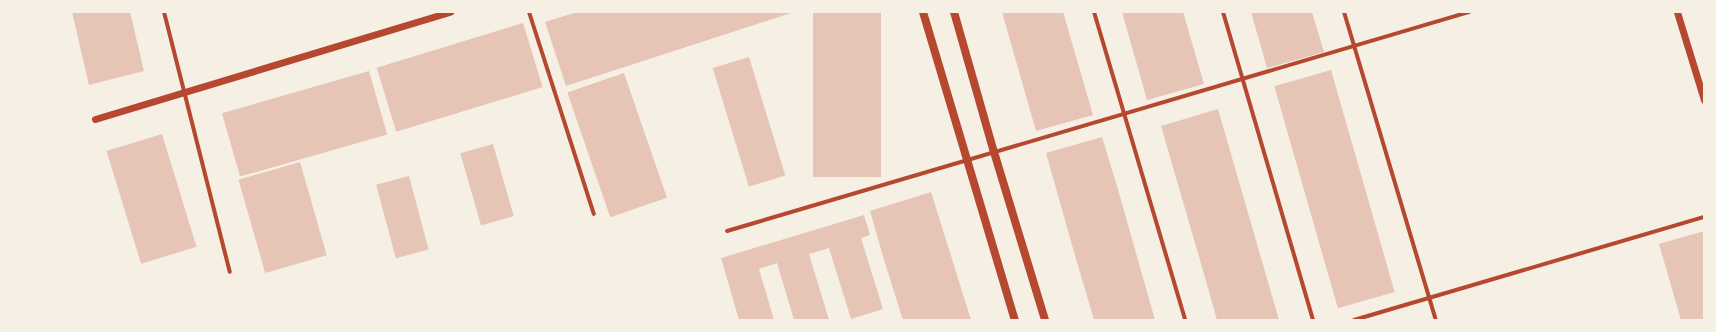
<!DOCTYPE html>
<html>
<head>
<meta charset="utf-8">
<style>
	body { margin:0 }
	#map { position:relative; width:1716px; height:332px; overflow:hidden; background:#f6efe4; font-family:"Noto Sans",sans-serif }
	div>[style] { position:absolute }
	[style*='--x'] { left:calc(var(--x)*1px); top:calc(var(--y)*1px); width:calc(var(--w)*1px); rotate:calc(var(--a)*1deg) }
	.building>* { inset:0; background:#e6c5b7; transform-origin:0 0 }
	.minor>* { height:4px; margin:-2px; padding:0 2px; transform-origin:2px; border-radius:2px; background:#b5482f }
	.tertiary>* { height:7px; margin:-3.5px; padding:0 3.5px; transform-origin:3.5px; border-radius:3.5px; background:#b5482f }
	.secondary>* { height:8px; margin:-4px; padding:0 4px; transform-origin:4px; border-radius:4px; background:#b5482f }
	span { translate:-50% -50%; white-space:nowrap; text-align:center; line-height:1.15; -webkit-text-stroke:4px #f6efe4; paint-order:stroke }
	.frame { position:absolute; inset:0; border:13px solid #f6efe4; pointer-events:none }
</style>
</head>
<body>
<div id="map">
	<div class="building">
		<i style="clip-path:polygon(72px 12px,130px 12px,144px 71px,89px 85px)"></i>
		<i style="clip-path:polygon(577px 12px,794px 12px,566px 86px,545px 22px)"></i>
		<i style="left:813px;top:12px;width:68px;height:165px"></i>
		<i style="clip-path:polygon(1002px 12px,1063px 12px,1093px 115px,1036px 131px)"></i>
		<i style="clip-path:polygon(1122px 12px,1183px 12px,1204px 84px,1147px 100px)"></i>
		<i style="clip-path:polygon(1251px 12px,1312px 12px,1324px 52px,1267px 68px)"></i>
		<i style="left:523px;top:23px;width:67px;height:153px;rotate:73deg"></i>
		<i style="left:749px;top:57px;width:124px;height:38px;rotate:73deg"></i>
		<i style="left:1331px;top:70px;width:231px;height:59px;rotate:74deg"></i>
		<i style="left:369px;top:71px;width:66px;height:153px;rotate:74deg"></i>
		<i style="left:624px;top:73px;width:132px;height:60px;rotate:71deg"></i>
		<i style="clip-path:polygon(1218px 109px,1268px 282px,1279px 320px,1217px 320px,1204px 274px,1161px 126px)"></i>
		<i style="left:162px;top:134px;width:118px;height:58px;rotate:73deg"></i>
		<i style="clip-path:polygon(1102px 137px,1117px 186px,1155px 320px,1094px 320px,1074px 252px,1046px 153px)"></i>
		<i style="left:493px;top:144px;width:75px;height:34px;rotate:74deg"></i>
		<i style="left:300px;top:162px;width:97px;height:64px;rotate:74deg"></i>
		<i style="left:409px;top:176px;width:76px;height:34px;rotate:75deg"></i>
		<i style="clip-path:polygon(931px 192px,947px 243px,971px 320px,903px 320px,885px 263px,870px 211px)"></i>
		<i style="clip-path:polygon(864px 215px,870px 235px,861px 238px,883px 309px,851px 319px,829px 248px,809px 254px,829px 320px,794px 320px,777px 263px,759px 269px,774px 320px,739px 320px,721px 258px)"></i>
		<i style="clip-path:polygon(1704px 231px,1704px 320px,1681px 320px,1659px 244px)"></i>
	</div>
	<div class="minor">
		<i style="--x:164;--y:12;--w:268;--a:75.8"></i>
		<i style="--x:529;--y:12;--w:212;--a:72.2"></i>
		<i style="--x:1094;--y:12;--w:321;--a:73.5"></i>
		<i style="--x:1223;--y:12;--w:321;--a:73.7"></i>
		<i style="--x:1344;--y:12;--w:321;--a:73.4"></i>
		<i style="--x:727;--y:231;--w:774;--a:-16.44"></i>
		<i style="--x:1354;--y:320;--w:365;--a:-16.4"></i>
	</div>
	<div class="tertiary">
		<i style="--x:1677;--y:12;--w:92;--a:72.9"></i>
		<i style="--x:95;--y:119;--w:371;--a:-16.8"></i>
	</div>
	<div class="secondary">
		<i style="--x:923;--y:12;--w:321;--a:73.4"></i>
		<i style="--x:954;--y:12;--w:146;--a:74.1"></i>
		<i style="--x:994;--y:152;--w:176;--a:73.1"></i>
	</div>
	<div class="frame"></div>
</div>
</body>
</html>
